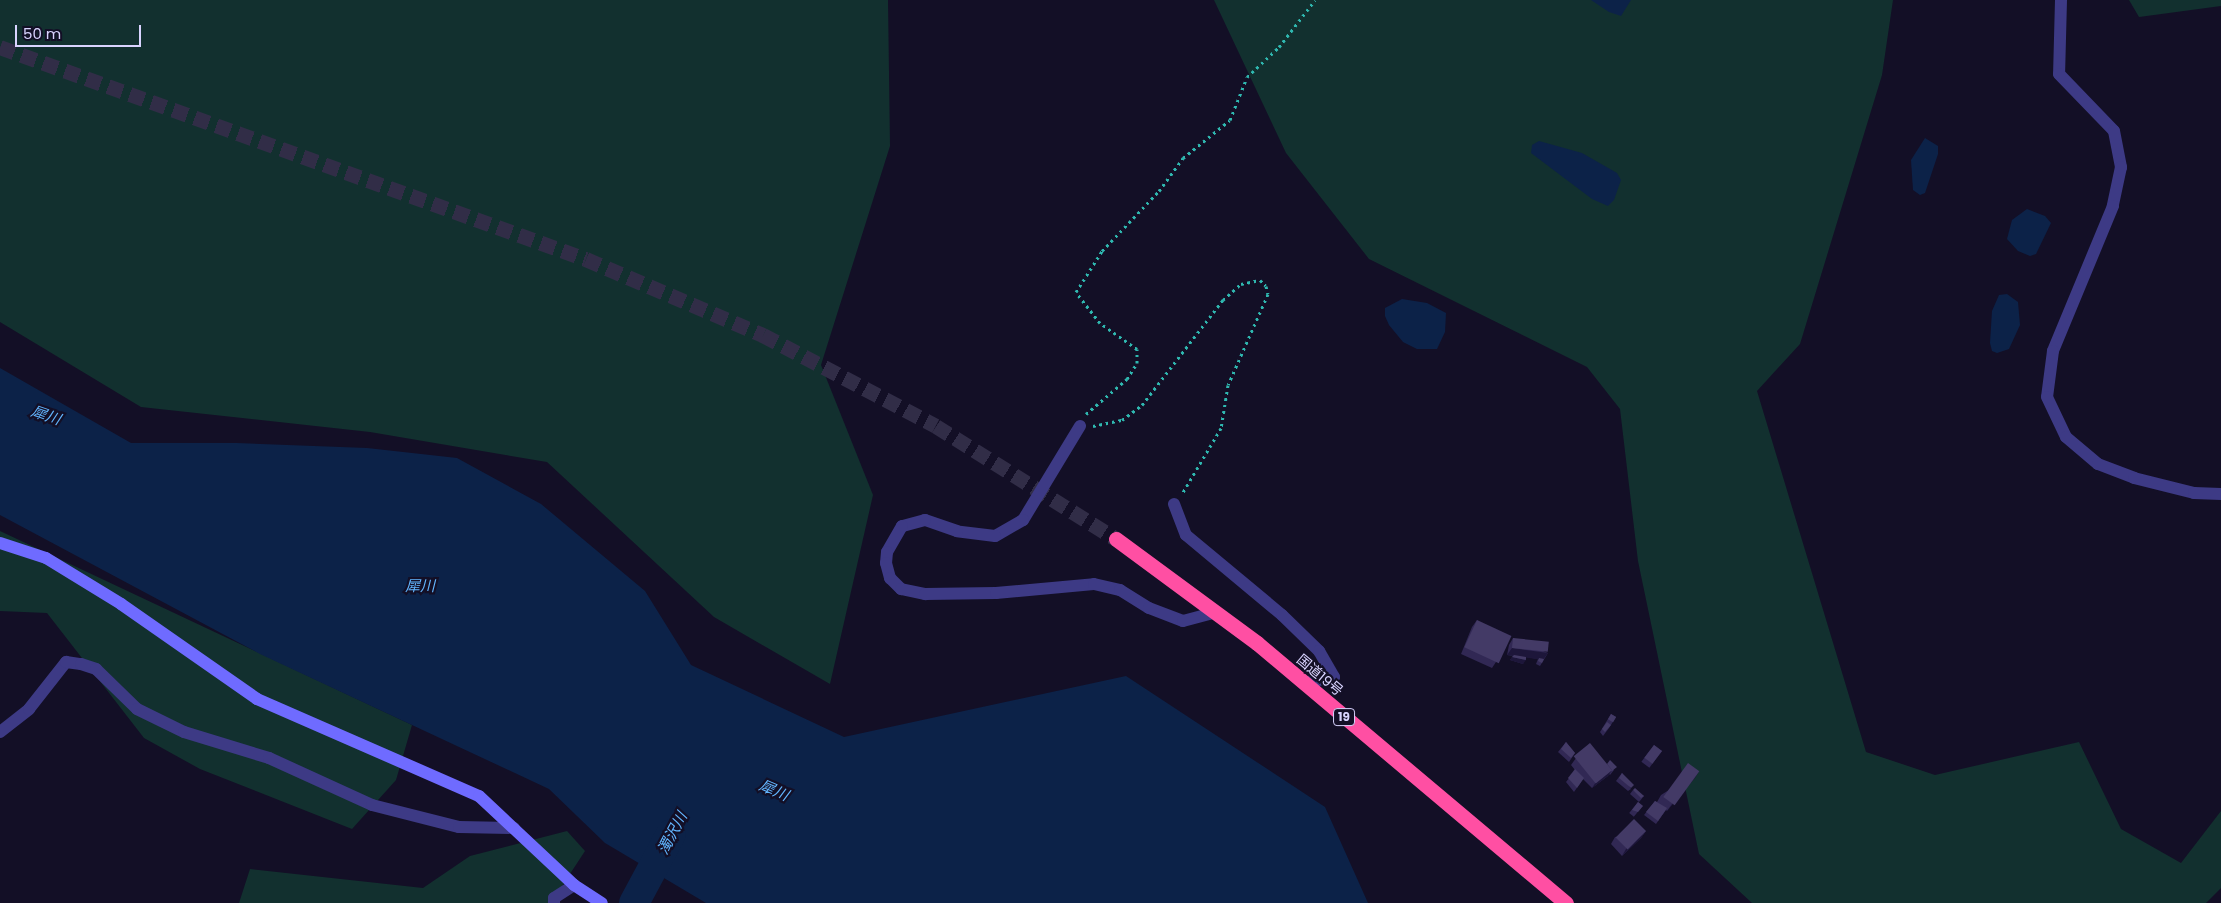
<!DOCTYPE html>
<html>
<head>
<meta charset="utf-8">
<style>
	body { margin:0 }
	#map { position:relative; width:2221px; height:903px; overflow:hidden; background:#130f26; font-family:Poppins,"Noto Sans JP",sans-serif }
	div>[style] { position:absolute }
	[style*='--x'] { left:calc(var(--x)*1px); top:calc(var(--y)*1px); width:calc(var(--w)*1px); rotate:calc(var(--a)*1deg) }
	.green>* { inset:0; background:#12302f }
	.water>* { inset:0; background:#0c2248 }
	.river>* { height:30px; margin:-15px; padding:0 15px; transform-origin:15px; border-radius:15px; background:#0c2248 }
	.highway-tunnel>* { height:15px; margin-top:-7.5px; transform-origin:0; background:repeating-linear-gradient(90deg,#312d47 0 15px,transparent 0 23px) }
	.path>* { height:3px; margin-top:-1.5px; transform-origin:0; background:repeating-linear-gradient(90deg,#2fb8b0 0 2.5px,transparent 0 6.5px) }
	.street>* { height:12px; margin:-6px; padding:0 6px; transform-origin:6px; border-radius:6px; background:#3d3a85 }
	.secondary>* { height:12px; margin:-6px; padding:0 6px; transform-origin:6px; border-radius:6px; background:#6f6bff }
	.highway>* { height:15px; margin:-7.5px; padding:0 7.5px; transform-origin:7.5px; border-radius:7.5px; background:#ff4fa3 }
	.wall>* { inset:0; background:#312854; transform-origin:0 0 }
	.shaded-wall>* { inset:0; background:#1d163a }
	.building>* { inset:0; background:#433a66; transform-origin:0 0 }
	span { translate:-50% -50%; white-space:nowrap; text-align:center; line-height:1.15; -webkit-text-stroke:4.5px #130f26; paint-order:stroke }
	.shield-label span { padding:1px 4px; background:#130f26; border:1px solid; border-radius:4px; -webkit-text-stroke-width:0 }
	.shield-label { font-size:12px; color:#d9d4ff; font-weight:700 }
	.street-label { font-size:14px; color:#d9d4ff }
	.water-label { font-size:15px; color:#62b6ff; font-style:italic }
	.scale { position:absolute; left:15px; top:25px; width:126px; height:22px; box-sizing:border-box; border:2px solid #d9d4ff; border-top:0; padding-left:6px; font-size:15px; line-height:18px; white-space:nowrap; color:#d9d4ff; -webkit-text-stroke:4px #130f26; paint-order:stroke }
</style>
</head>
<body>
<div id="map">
	<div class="green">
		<i style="clip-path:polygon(0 0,888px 0,890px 146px,821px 365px,873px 495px,830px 684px,714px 617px,547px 462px,370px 432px,141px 407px,0 322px)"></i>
		<i style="clip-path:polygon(1214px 0,1893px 0,1882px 75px,1800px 344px,1757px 391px,1866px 752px,1935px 775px,2079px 742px,2121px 829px,2181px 863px,2221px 811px,2221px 888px,2206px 903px,1752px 903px,1699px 854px,1638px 561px,1620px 409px,1587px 367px,1369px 259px,1286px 153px)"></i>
		<i style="clip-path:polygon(2129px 0,2221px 0,2221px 6px,2139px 17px)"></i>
		<i style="clip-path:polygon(0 531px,412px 725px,396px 780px,352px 829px,200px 769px,144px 738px,47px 613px,0 611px)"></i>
		<i style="clip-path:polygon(567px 831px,585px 851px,551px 903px,239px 903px,250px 869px,423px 888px,470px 856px)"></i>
	</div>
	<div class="water">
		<i style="clip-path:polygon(1591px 0,1631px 0,1621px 16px,1609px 12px)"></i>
		<i style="clip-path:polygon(1925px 138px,1938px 146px,1938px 154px,1925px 193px,1920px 195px,1913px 190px,1911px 160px)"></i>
		<i style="clip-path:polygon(1539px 141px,1582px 153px,1617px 173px,1621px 180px,1614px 200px,1608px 206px,1592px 199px,1531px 153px,1532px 145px)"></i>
		<i style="clip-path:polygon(2027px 209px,2045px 216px,2051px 223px,2036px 254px,2030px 256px,2018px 251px,2007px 239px,2012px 220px)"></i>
		<i style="clip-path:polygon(2007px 294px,2018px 302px,2020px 325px,2009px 349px,1997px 353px,1992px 351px,1990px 343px,1992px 311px,1999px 295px)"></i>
		<i style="clip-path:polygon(1402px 299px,1427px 303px,1446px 313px,1445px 332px,1437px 349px,1417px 349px,1403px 342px,1389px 325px,1385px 316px,1385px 308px)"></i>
		<i style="clip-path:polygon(0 368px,131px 443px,236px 443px,367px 448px,457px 458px,541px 504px,645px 591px,691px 665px,844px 737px,1126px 676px,1325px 807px,1368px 903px,706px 903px,605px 843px,549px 789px,260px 654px,0 515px)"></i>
	</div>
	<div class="river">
		<i style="--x:634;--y:903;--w:78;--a:-61.8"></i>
	</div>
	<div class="highway-tunnel">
		<i style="--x:0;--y:47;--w:623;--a:19.89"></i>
		<i style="--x:586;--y:259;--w:193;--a:23.2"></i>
		<i style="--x:763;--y:335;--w:195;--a:27.7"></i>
		<i style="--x:936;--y:426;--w:213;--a:32.1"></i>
	</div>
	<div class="path">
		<i style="--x:1086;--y:414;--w:54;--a:-40.5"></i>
		<i style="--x:1127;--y:379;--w:19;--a:-58"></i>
		<i style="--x:1137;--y:363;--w:14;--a:-90"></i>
		<i style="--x:1137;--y:349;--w:45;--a:-144.9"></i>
		<i style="--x:1100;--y:323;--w:39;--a:-128"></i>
		<i style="--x:1076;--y:292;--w:49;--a:-57.6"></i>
		<i style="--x:1102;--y:251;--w:83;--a:-46.5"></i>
		<i style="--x:1159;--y:191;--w:41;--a:-54"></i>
		<i style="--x:1183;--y:158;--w:60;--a:-39"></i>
		<i style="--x:1230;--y:120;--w:46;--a:-68.4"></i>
		<i style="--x:1247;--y:77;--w:44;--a:-43.2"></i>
		<i style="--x:1279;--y:47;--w:59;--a:-52.5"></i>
		<i style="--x:1093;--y:426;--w:30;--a:-12"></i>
		<i style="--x:1122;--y:420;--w:25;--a:-37"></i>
		<i style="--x:1142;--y:405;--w:133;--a:-52.4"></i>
		<i style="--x:1223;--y:300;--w:24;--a:-42"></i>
		<i style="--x:1241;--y:284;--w:19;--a:-12"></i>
		<i style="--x:1260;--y:280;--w:8;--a:45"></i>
		<i style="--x:1266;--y:286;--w:8;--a:76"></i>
		<i style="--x:1268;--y:294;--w:99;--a:113.7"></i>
		<i style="--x:1228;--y:385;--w:44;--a:99.2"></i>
		<i style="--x:1221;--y:428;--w:77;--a:120.6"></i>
	</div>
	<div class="street">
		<i style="--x:2061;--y:0;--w:74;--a:91.5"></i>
		<i style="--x:2059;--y:74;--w:79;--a:46"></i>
		<i style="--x:2114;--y:131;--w:37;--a:79"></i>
		<i style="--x:2121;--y:167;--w:40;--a:102"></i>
		<i style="--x:2113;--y:206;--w:157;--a:112.5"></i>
		<i style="--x:2053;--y:351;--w:46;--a:97.4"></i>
		<i style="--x:2047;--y:397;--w:44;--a:64.6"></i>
		<i style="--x:2066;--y:437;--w:42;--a:40.2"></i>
		<i style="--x:2098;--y:464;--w:39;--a:21"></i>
		<i style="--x:2134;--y:478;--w:62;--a:14"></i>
		<i style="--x:2194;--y:493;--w:27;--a:2"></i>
		<i style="--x:1080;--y:426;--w:110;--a:121.2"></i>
		<i style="--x:1023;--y:520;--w:32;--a:150"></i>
		<i style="--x:995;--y:536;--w:38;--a:-173"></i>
		<i style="--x:957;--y:531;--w:34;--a:-161"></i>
		<i style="--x:925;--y:520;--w:24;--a:165"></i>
		<i style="--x:902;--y:526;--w:30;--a:120"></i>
		<i style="--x:887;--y:552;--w:11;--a:95"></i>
		<i style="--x:886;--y:563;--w:16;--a:75"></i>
		<i style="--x:890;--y:578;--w:16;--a:45"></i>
		<i style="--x:901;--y:589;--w:25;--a:12"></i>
		<i style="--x:925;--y:594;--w:71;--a:-0.8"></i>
		<i style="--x:996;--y:593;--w:98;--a:-5.2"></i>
		<i style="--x:1094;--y:584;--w:27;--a:13"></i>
		<i style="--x:1120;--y:590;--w:34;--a:32"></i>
		<i style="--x:1149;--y:608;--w:36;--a:21"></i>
		<i style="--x:1183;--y:621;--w:34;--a:-15"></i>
		<i style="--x:1174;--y:504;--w:33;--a:69"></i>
		<i style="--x:1186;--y:535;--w:125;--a:39.8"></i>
		<i style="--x:1282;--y:615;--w:52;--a:44.2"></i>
		<i style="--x:1319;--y:651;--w:30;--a:60"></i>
		<i style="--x:1334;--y:677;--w:31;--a:169"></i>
		<i style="--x:0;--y:732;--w:37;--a:-38"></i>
		<i style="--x:29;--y:709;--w:60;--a:-51.8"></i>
		<i style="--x:66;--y:662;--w:15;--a:8"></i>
		<i style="--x:81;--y:664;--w:16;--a:18"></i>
		<i style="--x:96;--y:669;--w:57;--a:44.3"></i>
		<i style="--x:137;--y:709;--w:52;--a:26.1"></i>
		<i style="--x:184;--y:732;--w:89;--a:17"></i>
		<i style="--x:269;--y:758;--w:113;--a:24.5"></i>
		<i style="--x:372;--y:805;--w:90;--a:14.2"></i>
		<i style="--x:459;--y:827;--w:55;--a:1"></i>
		<i style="--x:554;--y:903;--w:5;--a:-90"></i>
		<i style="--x:554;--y:898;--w:24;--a:-33"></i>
	</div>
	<div class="secondary">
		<i style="--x:0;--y:543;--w:48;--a:18.1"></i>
		<i style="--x:46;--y:558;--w:88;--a:31.5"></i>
		<i style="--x:121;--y:604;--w:166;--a:34.9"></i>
		<i style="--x:257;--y:699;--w:242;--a:23.6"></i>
		<i style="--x:479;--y:796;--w:130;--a:43.1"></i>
		<i style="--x:574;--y:885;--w:33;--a:33"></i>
	</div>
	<div class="highway">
		<i style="--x:1116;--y:539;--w:175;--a:36.4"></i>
		<i style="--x:1257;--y:643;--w:404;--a:40.1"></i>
	</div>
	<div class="wall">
		<i style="clip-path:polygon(1477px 620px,1496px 662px,1492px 668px,1461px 654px,1472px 627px)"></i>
		<i style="clip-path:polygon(1513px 638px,1548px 653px,1540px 666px,1536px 664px,1538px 659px,1526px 657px,1523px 664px,1510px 660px,1513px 656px,1507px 655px,1509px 645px)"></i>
		<i style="clip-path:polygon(1611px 714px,1616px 717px,1609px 728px,1603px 736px,1600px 732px)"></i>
		<i style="clip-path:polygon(1566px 742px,1575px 753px,1569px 762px,1558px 752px)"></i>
		<i style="left:1654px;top:745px;width:10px;height:21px;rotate:37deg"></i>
		<i style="clip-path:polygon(1576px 758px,1607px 764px,1614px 770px,1610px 775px,1609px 774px,1608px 776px,1592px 788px,1583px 779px,1574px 792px,1566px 782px,1575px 770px,1571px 765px)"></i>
		<i style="clip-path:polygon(1699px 771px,1667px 811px,1666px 810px,1656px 824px,1644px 815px,1655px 801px,1657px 802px,1661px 795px)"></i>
		<i style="clip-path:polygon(1622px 773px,1631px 789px,1628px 791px,1616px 781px)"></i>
		<i style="clip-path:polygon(1633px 790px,1644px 796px,1639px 802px,1630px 794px)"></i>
		<i style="left:1638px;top:802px;width:6px;height:14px;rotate:39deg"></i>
		<i style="clip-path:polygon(1646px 831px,1641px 838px,1622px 856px,1611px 844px,1615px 837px)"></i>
	</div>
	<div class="shaded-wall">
		<i style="clip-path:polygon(1512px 648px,1548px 653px,1543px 660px,1507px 655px)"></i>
		<i style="clip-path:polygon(1512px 657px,1526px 660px,1523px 664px,1510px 660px)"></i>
		<i style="clip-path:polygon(1612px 770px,1608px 776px,1592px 788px,1596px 782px)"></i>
		<i style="clip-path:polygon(1699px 771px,1695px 778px,1667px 811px,1672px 804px)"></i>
		<i style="clip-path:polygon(1646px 831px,1641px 838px,1622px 856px,1626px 849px)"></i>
	</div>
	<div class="building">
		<i style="left:1477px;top:620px;width:38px;height:30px;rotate:25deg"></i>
		<i style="left:1513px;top:638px;width:36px;height:10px;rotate:6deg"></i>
		<i style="clip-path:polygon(1514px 655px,1526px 657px,1526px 660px,1512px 657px)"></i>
		<i style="clip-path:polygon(1539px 658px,1544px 659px,1542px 663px,1538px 661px)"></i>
		<i style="left:1611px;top:714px;width:6px;height:6px;rotate:31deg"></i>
		<i style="clip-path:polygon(1607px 722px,1611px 725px,1605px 732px,1602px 729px)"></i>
		<i style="clip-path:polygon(1566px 742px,1575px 753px,1571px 758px,1561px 749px)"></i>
		<i style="left:1590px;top:743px;width:35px;height:21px;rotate:51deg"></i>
		<i style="left:1654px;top:745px;width:10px;height:16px;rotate:37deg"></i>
		<i style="clip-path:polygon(1610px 760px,1617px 767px,1612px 771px,1611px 770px,1612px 770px,1607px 764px)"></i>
		<i style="left:1688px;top:763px;width:14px;height:42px;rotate:36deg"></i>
		<i style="clip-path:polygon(1575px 769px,1584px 778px,1577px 788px,1568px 778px)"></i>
		<i style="clip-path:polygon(1622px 773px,1634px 785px,1631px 788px,1619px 778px)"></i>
		<i style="clip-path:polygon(1635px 788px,1644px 796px,1641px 798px,1633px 790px)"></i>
		<i style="clip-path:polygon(1655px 801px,1667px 808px,1658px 821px,1646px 812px)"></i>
		<i style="clip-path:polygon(1638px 802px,1643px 806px,1638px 812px,1632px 810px)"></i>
		<i style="left:1634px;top:819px;width:17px;height:26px;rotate:45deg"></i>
	</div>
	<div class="shield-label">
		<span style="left:1344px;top:717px">19</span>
	</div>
	<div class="street-label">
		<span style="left:1320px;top:675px;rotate:40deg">国道19号</span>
	</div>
	<div class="water-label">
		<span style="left:46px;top:415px;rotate:19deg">犀川</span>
		<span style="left:420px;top:586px">犀川</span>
		<span style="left:774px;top:790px;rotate:23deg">犀川</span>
		<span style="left:672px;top:833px;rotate:-62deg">濁沢川</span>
	</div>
	<div class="scale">50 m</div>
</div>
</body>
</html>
